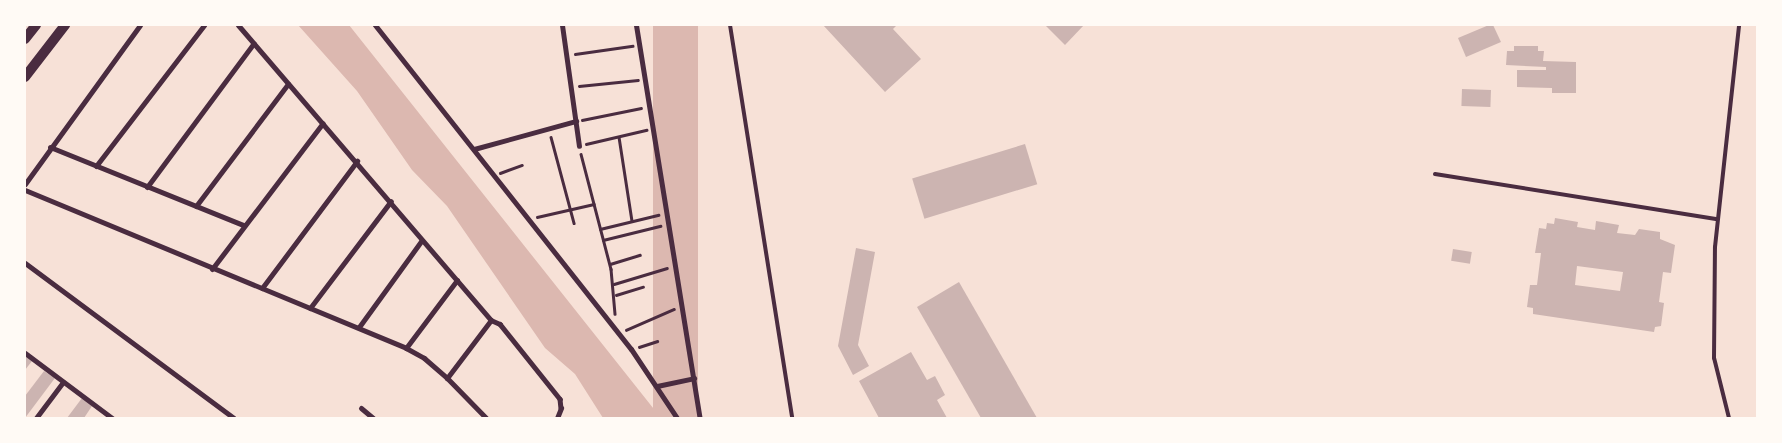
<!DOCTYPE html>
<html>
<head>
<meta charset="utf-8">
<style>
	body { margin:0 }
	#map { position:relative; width:1782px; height:443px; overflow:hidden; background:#f7e1d7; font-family:Mulish,sans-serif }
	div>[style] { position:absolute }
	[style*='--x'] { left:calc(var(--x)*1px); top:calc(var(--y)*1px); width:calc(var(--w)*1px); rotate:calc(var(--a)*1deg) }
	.water>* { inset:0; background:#dcb8b0; transform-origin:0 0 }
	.building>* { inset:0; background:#ccb4b1; transform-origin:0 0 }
	.path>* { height:2.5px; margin:-1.25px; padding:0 1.25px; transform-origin:1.25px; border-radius:1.25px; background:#4a2c40 }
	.service>* { height:4px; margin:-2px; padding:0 2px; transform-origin:2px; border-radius:2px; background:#4a2c40 }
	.pedestrian>* { height:4.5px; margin:-2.25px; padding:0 2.25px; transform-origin:2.25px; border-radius:2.25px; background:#4a2c40 }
	.minor>* { height:5px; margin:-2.5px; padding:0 2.5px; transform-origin:2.5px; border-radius:2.5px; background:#4a2c40 }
	.secondary>* { height:10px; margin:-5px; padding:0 5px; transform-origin:5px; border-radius:5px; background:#4a2c40 }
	span { translate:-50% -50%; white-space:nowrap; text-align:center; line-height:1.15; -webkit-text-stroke:5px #fffaf5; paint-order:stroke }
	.frame { position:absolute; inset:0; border:26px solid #fffaf5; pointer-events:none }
</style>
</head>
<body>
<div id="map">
	<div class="water">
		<i style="clip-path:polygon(298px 25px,349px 25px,661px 418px,603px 418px,575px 374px,545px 348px,447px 206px,412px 170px,357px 91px)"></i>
		<i style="left:653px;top:25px;width:45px;height:398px"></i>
	</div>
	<div class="building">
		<i style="clip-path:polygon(823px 25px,897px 25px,893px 29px,921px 59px,885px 92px)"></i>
		<i style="clip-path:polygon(1045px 25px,1084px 25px,1065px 45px)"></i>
		<i style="clip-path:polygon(1489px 25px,1493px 25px,1501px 42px,1466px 57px,1458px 38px)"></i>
		<i style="clip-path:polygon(1514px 46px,1538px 46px,1538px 51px,1544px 51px,1543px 61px,1576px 62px,1576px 93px,1552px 93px,1552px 88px,1517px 87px,1517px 70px,1546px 70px,1546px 67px,1506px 65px,1507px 51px,1514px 51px)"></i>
		<i style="left:1462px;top:89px;width:29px;height:17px;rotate:2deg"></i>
		<i style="left:1025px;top:144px;width:42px;height:118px;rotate:73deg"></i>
		<i style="clip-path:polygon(evenodd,1555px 218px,1578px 222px,1577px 227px,1595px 230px,1596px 221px,1619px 225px,1617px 233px,1635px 235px,1639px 229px,1660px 232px,1660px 239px,1675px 245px,1671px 273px,1663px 272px,1659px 302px,1664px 303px,1661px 326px,1655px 327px,1654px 332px,1533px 314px,1533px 308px,1527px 307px,1530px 285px,1537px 285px,1541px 253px,1535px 253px,1539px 228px,1546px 229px,1547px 223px,1554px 224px,1555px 218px,1577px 266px,1623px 272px,1620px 291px,1575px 285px,1577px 266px)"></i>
		<i style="clip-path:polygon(856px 248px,875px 252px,858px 345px,869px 366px,853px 375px,838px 346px)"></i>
		<i style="left:1453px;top:249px;width:19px;height:12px;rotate:9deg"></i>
		<i style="clip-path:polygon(959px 282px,1037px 418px,981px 418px,917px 307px)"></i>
		<i style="clip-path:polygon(911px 352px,927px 380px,935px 376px,945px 395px,937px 400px,947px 418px,879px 418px,859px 381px)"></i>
		<i style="clip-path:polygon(25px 356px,32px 361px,25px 370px)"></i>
		<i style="clip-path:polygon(44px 371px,55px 378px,25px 418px,25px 396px)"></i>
		<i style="clip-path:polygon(82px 398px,92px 406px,84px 418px,67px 418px)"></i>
	</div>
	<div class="path">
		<i style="--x:575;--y:54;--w:58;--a:-8"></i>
		<i style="--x:579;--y:86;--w:59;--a:-5.8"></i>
		<i style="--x:582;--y:120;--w:60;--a:-11.5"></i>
		<i style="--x:551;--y:137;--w:89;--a:75"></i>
		<i style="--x:619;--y:137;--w:85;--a:81.2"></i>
		<i style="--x:586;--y:144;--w:62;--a:-13.1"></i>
		<i style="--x:581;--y:154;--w:119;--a:75.4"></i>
		<i style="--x:611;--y:269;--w:45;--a:84.9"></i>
		<i style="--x:500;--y:173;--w:23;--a:-20"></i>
		<i style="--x:537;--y:217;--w:58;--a:-12.8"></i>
		<i style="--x:600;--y:229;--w:60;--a:-13.6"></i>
		<i style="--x:603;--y:240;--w:59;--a:-13.8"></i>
		<i style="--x:610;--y:264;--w:31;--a:-17"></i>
		<i style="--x:614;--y:284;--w:55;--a:-16.8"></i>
		<i style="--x:616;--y:295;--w:28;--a:-17"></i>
		<i style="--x:626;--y:330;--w:52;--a:-23.6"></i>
		<i style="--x:639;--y:347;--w:19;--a:-18"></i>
	</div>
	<div class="service">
		<i style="--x:730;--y:25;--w:398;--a:81"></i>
		<i style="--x:1435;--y:174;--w:286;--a:9.1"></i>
		<i style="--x:1729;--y:418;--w:62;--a:-104"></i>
		<i style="--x:1714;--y:358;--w:111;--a:-89.5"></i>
		<i style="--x:1715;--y:247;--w:223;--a:-83.8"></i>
	</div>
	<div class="pedestrian">
		<i style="--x:491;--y:320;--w:10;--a:24"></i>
		<i style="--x:500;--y:324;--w:96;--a:51.3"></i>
		<i style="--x:560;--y:399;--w:9;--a:84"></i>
	</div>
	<div class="minor">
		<i style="--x:238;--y:25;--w:389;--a:49.4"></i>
		<i style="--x:491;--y:320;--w:73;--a:127.2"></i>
		<i style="--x:375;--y:25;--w:413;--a:51.7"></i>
		<i style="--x:631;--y:349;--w:83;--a:56.3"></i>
		<i style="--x:562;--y:25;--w:122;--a:82"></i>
		<i style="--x:636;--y:25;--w:398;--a:80.8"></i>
		<i style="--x:50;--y:147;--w:208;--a:22"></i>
		<i style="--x:474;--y:149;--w:106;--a:-15.4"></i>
		<i style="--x:96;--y:166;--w:178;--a:-52.5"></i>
		<i style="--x:25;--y:184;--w:196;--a:-54.1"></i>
		<i style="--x:147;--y:187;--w:179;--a:-53.4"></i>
		<i style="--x:25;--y:190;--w:412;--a:22.5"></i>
		<i style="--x:406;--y:348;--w:21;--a:29"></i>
		<i style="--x:424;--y:358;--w:30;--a:41"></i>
		<i style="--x:447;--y:378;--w:56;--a:45.7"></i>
		<i style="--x:196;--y:206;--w:153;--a:-53"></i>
		<i style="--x:25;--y:263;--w:260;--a:36.6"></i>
		<i style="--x:212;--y:269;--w:183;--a:-52.8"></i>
		<i style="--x:262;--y:288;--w:159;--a:-53.2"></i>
		<i style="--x:310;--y:308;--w:134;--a:-52.9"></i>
		<i style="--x:359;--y:327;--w:107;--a:-54.1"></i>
		<i style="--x:406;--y:348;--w:85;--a:-53.1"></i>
		<i style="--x:25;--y:353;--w:109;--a:36.8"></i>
		<i style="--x:657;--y:386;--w:38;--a:-12"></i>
		<i style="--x:361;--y:408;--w:16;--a:40"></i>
		<i style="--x:36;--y:418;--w:45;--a:-53.1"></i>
		<i style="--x:557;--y:418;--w:11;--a:-68"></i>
	</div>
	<div class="secondary">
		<i style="--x:25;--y:39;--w:18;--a:-52"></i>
		<i style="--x:25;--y:77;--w:66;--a:-52.4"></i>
	</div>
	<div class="frame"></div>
</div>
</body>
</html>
